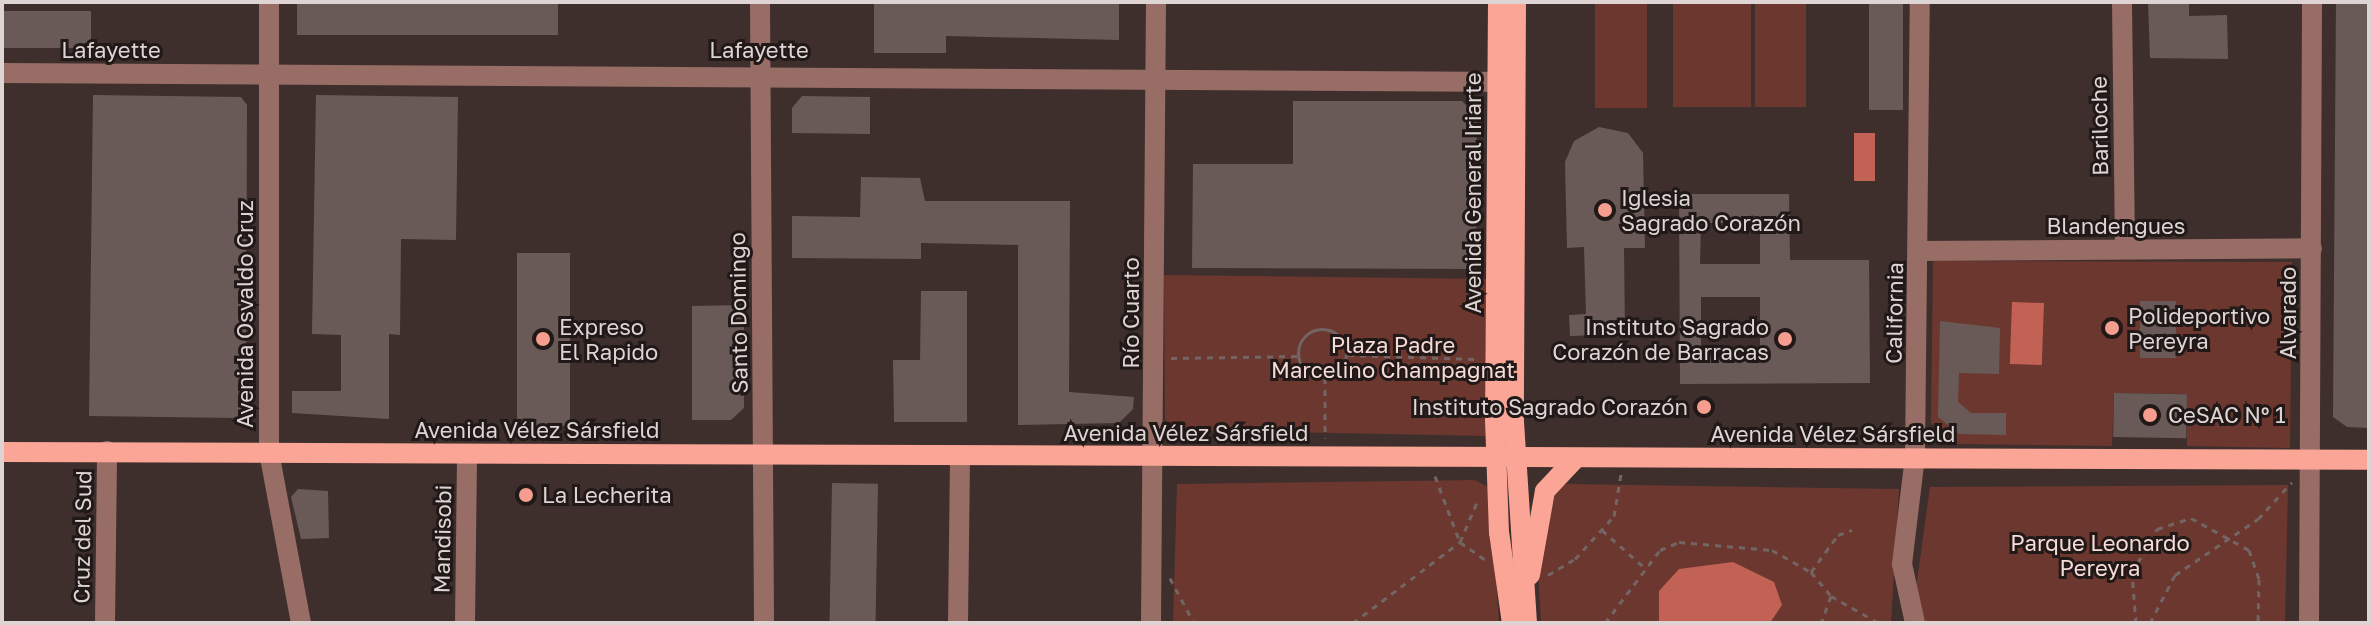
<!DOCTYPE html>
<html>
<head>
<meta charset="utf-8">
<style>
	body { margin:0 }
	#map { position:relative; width:2371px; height:625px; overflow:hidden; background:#3e2f2d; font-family:"Golos Text",sans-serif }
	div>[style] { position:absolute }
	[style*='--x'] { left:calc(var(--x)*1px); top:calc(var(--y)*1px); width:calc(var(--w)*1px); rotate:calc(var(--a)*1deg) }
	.green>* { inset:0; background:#6c372f; transform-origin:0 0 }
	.water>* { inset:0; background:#c16254; transform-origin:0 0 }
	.building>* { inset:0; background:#6a5a57; transform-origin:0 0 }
	.path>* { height:3px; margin-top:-1.5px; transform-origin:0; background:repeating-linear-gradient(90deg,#726563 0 6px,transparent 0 12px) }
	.path>.ring { margin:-1.5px; padding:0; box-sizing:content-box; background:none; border:3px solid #726563; border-radius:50% }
	.minor>* { height:20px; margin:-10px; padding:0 10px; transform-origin:10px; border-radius:10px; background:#986d66 }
	.major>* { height:20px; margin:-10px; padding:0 10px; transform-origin:10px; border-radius:10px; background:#fba597 }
	.dots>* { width:22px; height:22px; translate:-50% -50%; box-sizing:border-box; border:4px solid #201918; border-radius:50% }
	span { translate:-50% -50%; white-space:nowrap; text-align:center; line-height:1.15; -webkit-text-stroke:6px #201918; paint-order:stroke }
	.street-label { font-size:22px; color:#ded4d3 }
	.poi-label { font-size:22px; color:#ded4d3 }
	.left { translate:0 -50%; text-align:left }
	.right { translate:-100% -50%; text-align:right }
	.park-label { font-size:22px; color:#f6dbd6 }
	.frame { position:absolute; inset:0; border:4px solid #ded4d3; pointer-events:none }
</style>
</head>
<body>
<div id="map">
	<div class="green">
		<i style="left:1673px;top:2px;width:78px;height:105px"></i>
		<i style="left:1755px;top:2px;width:51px;height:105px"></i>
		<i style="left:1595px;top:3px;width:52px;height:105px"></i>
		<i style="clip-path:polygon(1933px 261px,2292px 262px,2290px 448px,2187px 446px,2187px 394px,2114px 393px,2112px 446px,1956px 444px,1931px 423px)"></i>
		<i style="clip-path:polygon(1164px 275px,1488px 279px,1488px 436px,1179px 430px,1165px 420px)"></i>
		<i style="clip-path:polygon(1475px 480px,1490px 488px,1499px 623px,1173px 623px,1177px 484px)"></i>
		<i style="clip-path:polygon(1567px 484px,1899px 489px,1891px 623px,1541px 623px,1537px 555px,1557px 489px)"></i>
		<i style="clip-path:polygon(2288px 485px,2285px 623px,1918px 623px,1913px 610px,1930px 487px)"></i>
	</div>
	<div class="water">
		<i style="left:1854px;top:133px;width:21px;height:48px"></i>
		<i style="left:2012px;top:302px;width:32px;height:62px;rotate:2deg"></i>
		<i style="clip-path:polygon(1733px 562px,1774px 582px,1782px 605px,1770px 623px,1659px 623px,1659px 591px,1679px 569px)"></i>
	</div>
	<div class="building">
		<i style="left:297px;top:2px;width:261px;height:33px"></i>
		<i style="clip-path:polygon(874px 2px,1119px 2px,1119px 40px,946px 36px,946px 53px,874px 53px)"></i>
		<i style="left:1869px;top:2px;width:34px;height:108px"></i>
		<i style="clip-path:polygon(2148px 2px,2189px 2px,2189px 16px,2227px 15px,2228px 59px,2150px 58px)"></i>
		<i style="clip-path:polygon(2336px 2px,2369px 2px,2369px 428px,2347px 427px,2333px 417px)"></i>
		<i style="left:2px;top:11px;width:89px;height:37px"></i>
		<i style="clip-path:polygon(93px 95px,241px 97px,247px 105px,246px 407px,237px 418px,89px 416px)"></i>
		<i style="clip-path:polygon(316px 95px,458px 97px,456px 240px,401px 239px,400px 335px,389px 334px,389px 419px,292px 413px,292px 391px,341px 391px,341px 335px,312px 334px)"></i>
		<i style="clip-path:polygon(802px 96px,870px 97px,870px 134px,792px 133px,792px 108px)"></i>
		<i style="clip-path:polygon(1293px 101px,1462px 101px,1477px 117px,1476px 269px,1192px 268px,1193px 164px,1293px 164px)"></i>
		<i style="clip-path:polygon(1599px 127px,1628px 133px,1643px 153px,1645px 248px,1624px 248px,1625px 334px,1570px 336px,1569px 315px,1586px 314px,1584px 247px,1567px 248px,1565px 162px,1574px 141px)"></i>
		<i style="clip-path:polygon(861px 177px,920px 178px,925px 201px,1070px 201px,1069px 392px,1134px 397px,1133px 409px,1119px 423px,1018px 425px,1018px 245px,921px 243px,921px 259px,792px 258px,792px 216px,860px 217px)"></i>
		<i style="clip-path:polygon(evenodd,1679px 194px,1789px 194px,1790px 260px,1869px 260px,1870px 383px,1680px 384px,1679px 194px,1701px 223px,1760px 223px,1760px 264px,1700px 264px,1701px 223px,1679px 194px,1701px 297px,1760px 297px,1760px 357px,1701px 357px,1701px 297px)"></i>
		<i style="left:517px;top:253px;width:53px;height:173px"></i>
		<i style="clip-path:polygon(921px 291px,967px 291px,967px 422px,894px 422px,893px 360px,920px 360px)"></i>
		<i style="left:2140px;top:301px;width:36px;height:57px"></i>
		<i style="clip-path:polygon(744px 305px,744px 408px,731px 420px,692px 420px,692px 306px)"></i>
		<i style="clip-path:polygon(1940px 321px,2000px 328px,1999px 374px,1959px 373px,1958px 402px,1971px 413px,2006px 413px,2006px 435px,1959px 434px,1938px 417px)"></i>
		<i style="left:2114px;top:393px;width:73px;height:44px;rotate:1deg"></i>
		<i style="left:832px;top:483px;width:46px;height:140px;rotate:1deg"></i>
		<i style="clip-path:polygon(298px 489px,328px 491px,329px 538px,301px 539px,291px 497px)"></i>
	</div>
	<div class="path">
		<i class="ring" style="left:1298px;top:329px;width:45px;height:45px"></i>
		<i style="--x:1348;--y:355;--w:128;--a:1.8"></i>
		<i style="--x:1171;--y:358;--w:127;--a:-0.9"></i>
		<i style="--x:1325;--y:378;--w:60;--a:90"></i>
		<i style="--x:1435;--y:476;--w:71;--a:69.3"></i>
		<i style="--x:1460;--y:542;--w:33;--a:35"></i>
		<i style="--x:1602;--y:530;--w:56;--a:41.4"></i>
		<i style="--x:1811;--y:572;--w:46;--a:-53.9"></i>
		<i style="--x:1838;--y:535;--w:15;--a:-20"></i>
		<i style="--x:1548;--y:575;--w:31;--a:-31"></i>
		<i style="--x:1575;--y:559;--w:58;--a:-47.8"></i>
		<i style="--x:1614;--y:516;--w:43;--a:-80.5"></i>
		<i style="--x:1170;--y:578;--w:51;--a:61.9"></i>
		<i style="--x:1831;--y:596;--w:55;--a:29.4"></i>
		<i style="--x:1353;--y:623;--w:134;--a:-37.1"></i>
		<i style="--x:1460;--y:542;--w:46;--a:-66.8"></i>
		<i style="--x:1605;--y:623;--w:91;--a:-53"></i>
		<i style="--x:1660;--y:550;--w:21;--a:-23"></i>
		<i style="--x:1679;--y:542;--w:93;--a:4.9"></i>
		<i style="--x:1772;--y:550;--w:45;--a:29.4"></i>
		<i style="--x:1811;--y:572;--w:31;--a:50"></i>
		<i style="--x:1831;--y:596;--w:29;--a:110"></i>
		<i style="--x:2136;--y:623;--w:50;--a:-94.6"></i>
		<i style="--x:2132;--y:573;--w:51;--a:-60.4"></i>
		<i style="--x:2157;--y:529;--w:36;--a:-18"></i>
		<i style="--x:2191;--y:518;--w:66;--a:28.9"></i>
		<i style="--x:2249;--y:550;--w:31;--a:71"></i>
		<i style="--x:2259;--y:579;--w:44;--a:91.3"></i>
		<i style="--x:2150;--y:623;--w:54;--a:-62.5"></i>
		<i style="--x:2175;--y:575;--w:100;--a:-34"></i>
		<i style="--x:2258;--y:519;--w:50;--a:-47.4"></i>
	</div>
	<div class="minor">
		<i style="--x:269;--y:2;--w:450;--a:90"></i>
		<i style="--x:269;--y:452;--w:174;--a:79.4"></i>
		<i style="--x:760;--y:2;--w:621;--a:89.63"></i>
		<i style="--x:2122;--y:2;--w:247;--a:89.3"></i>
		<i style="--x:2;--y:73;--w:1512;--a:0.34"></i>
		<i style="--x:1919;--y:251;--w:393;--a:-0.4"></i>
		<i style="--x:105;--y:623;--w:172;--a:-89.3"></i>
		<i style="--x:465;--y:623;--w:168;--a:-89.3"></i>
		<i style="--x:958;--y:623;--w:168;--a:-89.3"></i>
		<i style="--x:1151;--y:623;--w:621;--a:-89.54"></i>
		<i style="--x:1915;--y:623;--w:60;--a:-102.4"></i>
		<i style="--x:1902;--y:564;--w:108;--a:-83.1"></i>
		<i style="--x:1915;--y:457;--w:455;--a:-89.4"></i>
		<i style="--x:2309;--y:623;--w:621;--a:-89.72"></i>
	</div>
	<div class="major">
		<i style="--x:1498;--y:2;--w:417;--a:90.4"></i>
		<i style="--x:1495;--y:419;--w:113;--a:88"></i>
		<i style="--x:1499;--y:532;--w:92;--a:81.9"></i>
		<i style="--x:1516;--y:2;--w:420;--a:90.3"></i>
		<i style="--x:1514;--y:422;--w:201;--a:86.3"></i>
		<i style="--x:2;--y:452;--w:2367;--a:0.19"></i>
		<i style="--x:1530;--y:575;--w:85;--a:-79.9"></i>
		<i style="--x:1545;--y:491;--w:45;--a:-46.8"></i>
	</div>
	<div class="dots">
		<i style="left:1605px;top:210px;background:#f59d8e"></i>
		<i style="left:2112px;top:328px;background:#f59d8e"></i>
		<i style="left:543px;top:339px;background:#f59d8e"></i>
		<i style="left:1785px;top:339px;background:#f59d8e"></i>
		<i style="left:1704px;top:407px;background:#f59d8e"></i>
		<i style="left:2150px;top:415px;background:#f59d8e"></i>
		<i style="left:526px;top:495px;background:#f59d8e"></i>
	</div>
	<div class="street-label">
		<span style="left:111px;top:50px">Lafayette</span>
		<span style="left:759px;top:50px">Lafayette</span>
		<span style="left:2099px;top:126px;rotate:-91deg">Bariloche</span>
		<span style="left:1473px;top:193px;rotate:-90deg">Avenida General Iriarte</span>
		<span style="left:2116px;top:226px">Blandengues</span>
		<span style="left:738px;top:313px;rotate:-91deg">Santo Domingo</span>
		<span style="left:1131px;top:313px;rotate:-90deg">Río Cuarto</span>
		<span style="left:1894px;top:313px;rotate:-89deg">California</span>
		<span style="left:2288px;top:313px;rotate:-90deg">Alvarado</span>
		<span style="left:245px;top:314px;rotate:-90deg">Avenida Osvaldo Cruz</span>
		<span style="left:537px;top:430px">Avenida Vélez Sársfield</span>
		<span style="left:1186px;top:433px">Avenida Vélez Sársfield</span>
		<span style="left:1833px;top:434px">Avenida Vélez Sársfield</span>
		<span style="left:82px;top:537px;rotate:-89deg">Cruz del Sud</span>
		<span style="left:442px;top:539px;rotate:-89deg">Mandisobi</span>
	</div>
	<div class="poi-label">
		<span class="left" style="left:1621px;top:210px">Iglesia<br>Sagrado Corazón</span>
		<span class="left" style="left:2128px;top:328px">Polideportivo<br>Pereyra</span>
		<span class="left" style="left:559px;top:339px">Expreso<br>El Rapido</span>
		<span class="right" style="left:1769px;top:339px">Instituto Sagrado<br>Corazón de Barracas</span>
		<span class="right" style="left:1688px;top:407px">Instituto Sagrado Corazón</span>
		<span class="left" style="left:2168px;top:415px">CeSAC Nº 1</span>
		<span class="left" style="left:542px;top:495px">La Lecherita</span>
	</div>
	<div class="park-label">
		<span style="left:1393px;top:357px">Plaza Padre<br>Marcelino Champagnat</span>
		<span style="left:2100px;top:555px">Parque Leonardo<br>Pereyra</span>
	</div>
	<div class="frame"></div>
</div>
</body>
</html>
